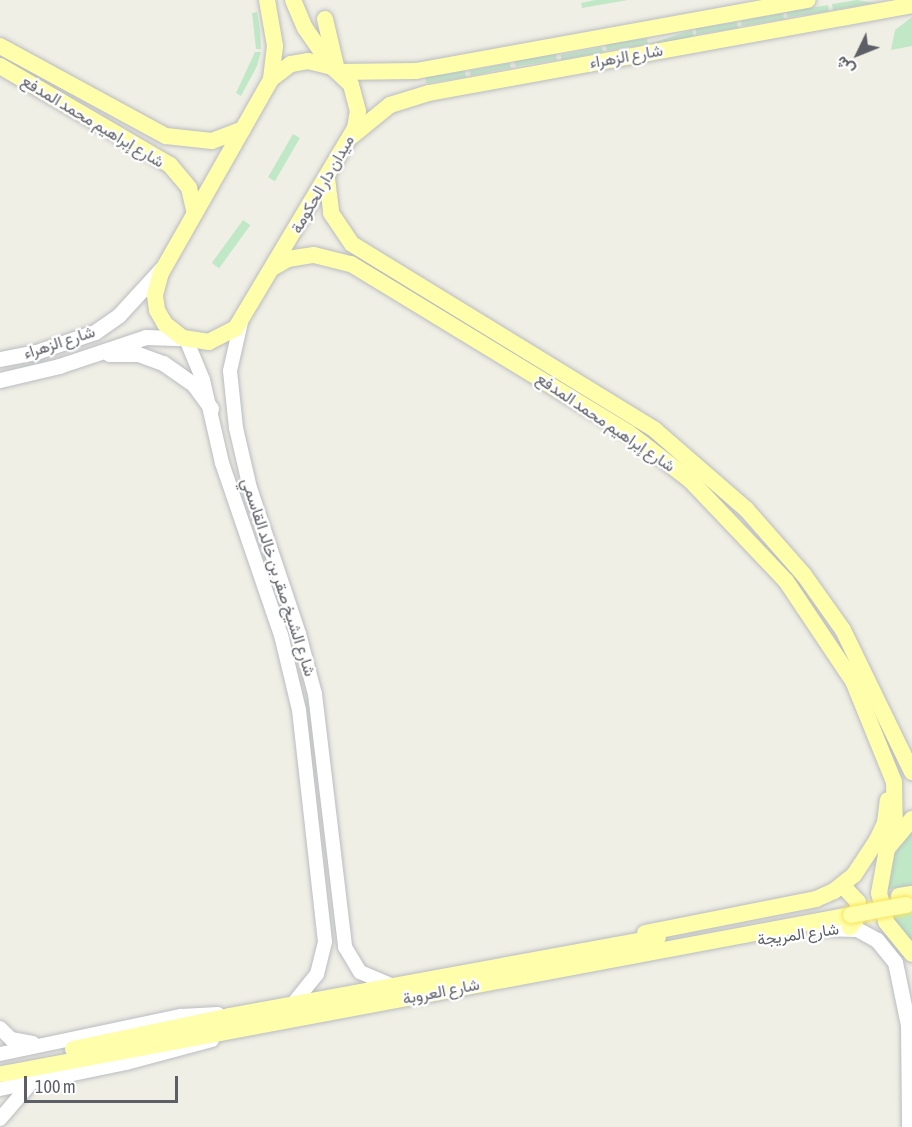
<!DOCTYPE html>
<html>
<head>
<meta charset="utf-8">
<style>
	body { margin:0 }
	#map { position:relative; width:912px; height:1127px; overflow:hidden; background:#f0efe5; font-family:"Asap Condensed",Vazirmatn,sans-serif }
	div>[style] { position:absolute }
	[style*='--x'] { left:calc(var(--x)*1px); top:calc(var(--y)*1px); width:calc(var(--w)*1px); rotate:calc(var(--a)*1deg) }
	.green>* { inset:0; background:#c0e8c7; transform-origin:0 0 }
	.roads { filter:drop-shadow(0 0 2px #babcc1) drop-shadow(0 0 2px #babcc1) }
	.tertiary>* { height:14px; margin:-7px; padding:0 7px; transform-origin:7px; border-radius:7px; background:#fff }
	.secondary>* { height:15px; margin:-7.5px; padding:0 7.5px; transform-origin:7.5px; border-radius:7.5px; background:#fff }
	.primary>* { height:16px; margin:-8px; padding:0 8px; transform-origin:8px; border-radius:8px; background:#fffeab }
	.bridges { filter:drop-shadow(0 0 2px #f8e455) drop-shadow(0 0 2px #f8e455) }
	.primary-bridge>* { height:16px; margin:-8px; padding:0 8px; transform-origin:8px; border-radius:8px; background:#fffeab }
	span { translate:-50% -50%; white-space:nowrap; text-align:center; line-height:1.15; -webkit-text-stroke:4.5px #fff; paint-order:stroke }
	.street-label { font-size:16px; color:#5d5f66 }
	.north { position:absolute; left:828px; top:24px; width:60px; height:60px; -webkit-text-stroke:4px #fff; paint-order:stroke; rotate:227deg; font-size:16px; font-weight:700; line-height:24px; text-align:center; color:#5d5f66 }
	.north::after { content:''; display:block; margin:auto; width:21px; height:27px; background:#5d5f66; clip-path:polygon(50% 0,100% 100%,50% 72%,0 100%) }
	.scale { position:absolute; left:24px; top:1076px; width:154px; height:27px; box-sizing:border-box; border:3px solid #5d5f66; border-top:0; padding-left:8px; font-size:18px; line-height:21px; white-space:nowrap; color:#5d5f66; -webkit-text-stroke:4px #fff; paint-order:stroke }
</style>
</head>
<body>
<div id="map">
	<div class="green">
		<i style="clip-path:polygon(595px 0,628px 0,582px 8px,581px 3px)"></i>
		<i style="clip-path:polygon(857px 0,875px 3px,833px 10px,832px 4px)"></i>
		<i style="left:828px;top:5px;width:6px;height:42px;rotate:81deg"></i>
		<i style="clip-path:polygon(257px 12px,260px 30px,261px 49px,256px 49px,252px 13px)"></i>
		<i style="clip-path:polygon(783px 13px,784px 19px,742px 26px,741px 21px)"></i>
		<i style="clip-path:polygon(912px 17px,912px 46px,891px 50px,895px 30px)"></i>
		<i style="left:737px;top:22px;width:6px;height:42px;rotate:81deg"></i>
		<i style="left:692px;top:30px;width:6px;height:42px;rotate:72deg"></i>
		<i style="left:647px;top:38px;width:6px;height:42px;rotate:81deg"></i>
		<i style="left:602px;top:47px;width:5px;height:42px;rotate:79deg"></i>
		<i style="clip-path:polygon(255px 52px,261px 52px,257px 66px,241px 96px,236px 93px)"></i>
		<i style="left:556px;top:54px;width:6px;height:42px;rotate:81deg"></i>
		<i style="left:510px;top:63px;width:5px;height:41px;rotate:79deg"></i>
		<i style="left:465px;top:71px;width:6px;height:40px;rotate:81deg"></i>
		<i style="left:293px;top:134px;width:8px;height:50px;rotate:30deg"></i>
		<i style="left:243px;top:220px;width:9px;height:53px;rotate:36deg"></i>
		<i style="clip-path:polygon(912px 832px,912px 885px,886px 890px,894px 854px)"></i>
		<i style="clip-path:polygon(912px 912px,912px 945px,891px 916px)"></i>
	</div>
	<div class="roads">
		<div class="tertiary">
			<i style="--x:241;--y:322;--w:50;--a:102.7"></i>
			<i style="--x:230;--y:371;--w:57;--a:84"></i>
			<i style="--x:236;--y:428;--w:62;--a:76.9"></i>
			<i style="--x:250;--y:488;--w:154;--a:71.4"></i>
			<i style="--x:299;--y:634;--w:62;--a:75.1"></i>
			<i style="--x:315;--y:694;--w:255;--a:83.2"></i>
			<i style="--x:345;--y:947;--w:29;--a:59"></i>
			<i style="--x:360;--y:972;--w:34;--a:23"></i>
			<i style="--x:186;--y:339;--w:44;--a:67.5"></i>
			<i style="--x:203;--y:380;--w:85;--a:77.1"></i>
			<i style="--x:222;--y:463;--w:182;--a:71.1"></i>
			<i style="--x:281;--y:635;--w:77;--a:76.5"></i>
			<i style="--x:299;--y:710;--w:233;--a:83.6"></i>
			<i style="--x:325;--y:942;--w:33;--a:104"></i>
			<i style="--x:317;--y:974;--w:38;--a:129"></i>
			<i style="--x:0;--y:1028;--w:16;--a:45"></i>
			<i style="--x:11;--y:1039;--w:22;--a:10"></i>
			<i style="--x:0;--y:1054;--w:185;--a:-11.9"></i>
			<i style="--x:181;--y:1016;--w:37;--a:-3"></i>
			<i style="--x:0;--y:1089;--w:129;--a:-11.7"></i>
			<i style="--x:126;--y:1063;--w:89;--a:-15"></i>
			<i style="--x:0;--y:1119;--w:46;--a:-49.4"></i>
		</div>
		<div class="secondary">
			<i style="--x:109;--y:354;--w:29;--a:0"></i>
			<i style="--x:138;--y:354;--w:27;--a:20"></i>
			<i style="--x:163;--y:363;--w:38;--a:35"></i>
			<i style="--x:194;--y:385;--w:29;--a:54"></i>
			<i style="--x:0;--y:359;--w:37;--a:-11"></i>
			<i style="--x:36;--y:352;--w:62;--a:-18.7"></i>
			<i style="--x:95;--y:332;--w:29;--a:-35"></i>
			<i style="--x:119;--y:315;--w:64;--a:-47.5"></i>
			<i style="--x:0;--y:380;--w:61;--a:-13.3"></i>
			<i style="--x:59;--y:366;--w:92;--a:-18.4"></i>
			<i style="--x:146;--y:337;--w:37;--a:2"></i>
			<i style="--x:817;--y:928;--w:40;--a:1.4"></i>
			<i style="--x:857;--y:929;--w:23;--a:29"></i>
			<i style="--x:877;--y:940;--w:28;--a:51"></i>
			<i style="--x:895;--y:962;--w:64;--a:78.3"></i>
			<i style="--x:908;--y:1025;--w:102;--a:89.4"></i>
		</div>
		<div class="primary">
			<i style="--x:267;--y:0;--w:47;--a:80.1"></i>
			<i style="--x:275;--y:46;--w:33;--a:97"></i>
			<i style="--x:293;--y:0;--w:30;--a:67"></i>
			<i style="--x:305;--y:28;--w:47;--a:55.3"></i>
			<i style="--x:325;--y:19;--w:52;--a:76.8"></i>
			<i style="--x:0;--y:46;--w:189;--a:28.5"></i>
			<i style="--x:166;--y:136;--w:46;--a:6.2"></i>
			<i style="--x:212;--y:141;--w:33;--a:-21"></i>
			<i style="--x:308;--y:61;--w:25;--a:14"></i>
			<i style="--x:332;--y:67;--w:26;--a:43"></i>
			<i style="--x:351;--y:85;--w:27;--a:75"></i>
			<i style="--x:358;--y:111;--w:17;--a:100"></i>
			<i style="--x:355;--y:128;--w:233;--a:120.8"></i>
			<i style="--x:236;--y:328;--w:30;--a:153"></i>
			<i style="--x:209;--y:342;--w:26;--a:-171"></i>
			<i style="--x:183;--y:338;--w:23;--a:-142"></i>
			<i style="--x:165;--y:324;--w:16;--a:-120"></i>
			<i style="--x:157;--y:310;--w:15;--a:-98"></i>
			<i style="--x:155;--y:295;--w:23;--a:-75"></i>
			<i style="--x:161;--y:273;--w:223;--a:-60.4"></i>
			<i style="--x:271;--y:79;--w:25;--a:-37"></i>
			<i style="--x:291;--y:64;--w:17;--a:-10"></i>
			<i style="--x:0;--y:66;--w:197;--a:30.2"></i>
			<i style="--x:170;--y:165;--w:30;--a:50"></i>
			<i style="--x:189;--y:188;--w:26;--a:77"></i>
			<i style="--x:339;--y:72;--w:77;--a:-0.7"></i>
			<i style="--x:416;--y:71;--w:398;--a:-10.3"></i>
			<i style="--x:352;--y:136;--w:49;--a:-39.2"></i>
			<i style="--x:390;--y:105;--w:41;--a:-17.1"></i>
			<i style="--x:429;--y:93;--w:491;--a:-10.3"></i>
			<i style="--x:327;--y:178;--w:35;--a:83"></i>
			<i style="--x:331;--y:213;--w:37;--a:56"></i>
			<i style="--x:352;--y:244;--w:356;--a:31.5"></i>
			<i style="--x:655;--y:430;--w:121;--a:41"></i>
			<i style="--x:746;--y:509;--w:88;--a:48.7"></i>
			<i style="--x:804;--y:575;--w:67;--a:54.7"></i>
			<i style="--x:843;--y:630;--w:158;--a:64.1"></i>
			<i style="--x:274;--y:267;--w:16;--a:-30"></i>
			<i style="--x:288;--y:259;--w:26;--a:-9"></i>
			<i style="--x:314;--y:255;--w:38;--a:14"></i>
			<i style="--x:351;--y:264;--w:325;--a:31.3"></i>
			<i style="--x:629;--y:433;--w:78;--a:37.7"></i>
			<i style="--x:691;--y:481;--w:138;--a:46.5"></i>
			<i style="--x:786;--y:581;--w:120;--a:56.2"></i>
			<i style="--x:853;--y:681;--w:109;--a:67.9"></i>
			<i style="--x:894;--y:782;--w:54;--a:88.9"></i>
			<i style="--x:912;--y:819;--w:39;--a:130"></i>
			<i style="--x:887;--y:849;--w:45;--a:100.3"></i>
			<i style="--x:879;--y:893;--w:30;--a:76"></i>
			<i style="--x:886;--y:922;--w:41;--a:50.9"></i>
			<i style="--x:843;--y:886;--w:22;--a:47"></i>
			<i style="--x:858;--y:902;--w:14;--a:90"></i>
			<i style="--x:858;--y:916;--w:14;--a:126"></i>
			<i style="--x:899;--y:896;--w:13;--a:-9"></i>
			<i style="--x:645;--y:933;--w:174;--a:-11.2"></i>
			<i style="--x:816;--y:899;--w:20;--a:-24"></i>
			<i style="--x:834;--y:891;--w:26;--a:-39"></i>
			<i style="--x:854;--y:875;--w:42;--a:-56.7"></i>
			<i style="--x:877;--y:840;--w:19;--a:-65"></i>
			<i style="--x:885;--y:823;--w:23;--a:-83"></i>
			<i style="--x:73;--y:1049;--w:159;--a:-11.9"></i>
			<i style="--x:229;--y:1016;--w:436;--a:-10.4"></i>
			<i style="--x:2;--y:1074;--w:864;--a:-10.61"></i>
		</div>
	</div>
	<div class="bridges">
		<div class="primary-bridge">
			<i style="--x:851;--y:915;--w:56;--a:-10.3"></i>
		</div>
	</div>
	<div class="street-label">
		<span style="left:626px;top:56px;rotate:-10deg">شارع الزهراء</span>
		<span style="left:93px;top:121px;rotate:31deg">شارع إبراهيم محمد المدفع</span>
		<span style="left:322px;top:184px;rotate:-60deg">ميدان دار الحكومة</span>
		<span style="left:59px;top:342px;rotate:-18deg">شارع الزهراء</span>
		<span style="left:606px;top:422px;rotate:34deg">شارع إبراهيم محمد المدفع</span>
		<span style="left:279px;top:577px;rotate:72deg">شارع الشيخ صقر بن خالد القاسمي</span>
		<span style="left:798px;top:934px;rotate:-8deg">شارع المريجة</span>
		<span style="left:441px;top:991px;rotate:-11deg">شارع العروبة</span>
	</div>
	<div class="north">ش</div>
	<div class="scale">100 m</div>
</div>
</body>
</html>
